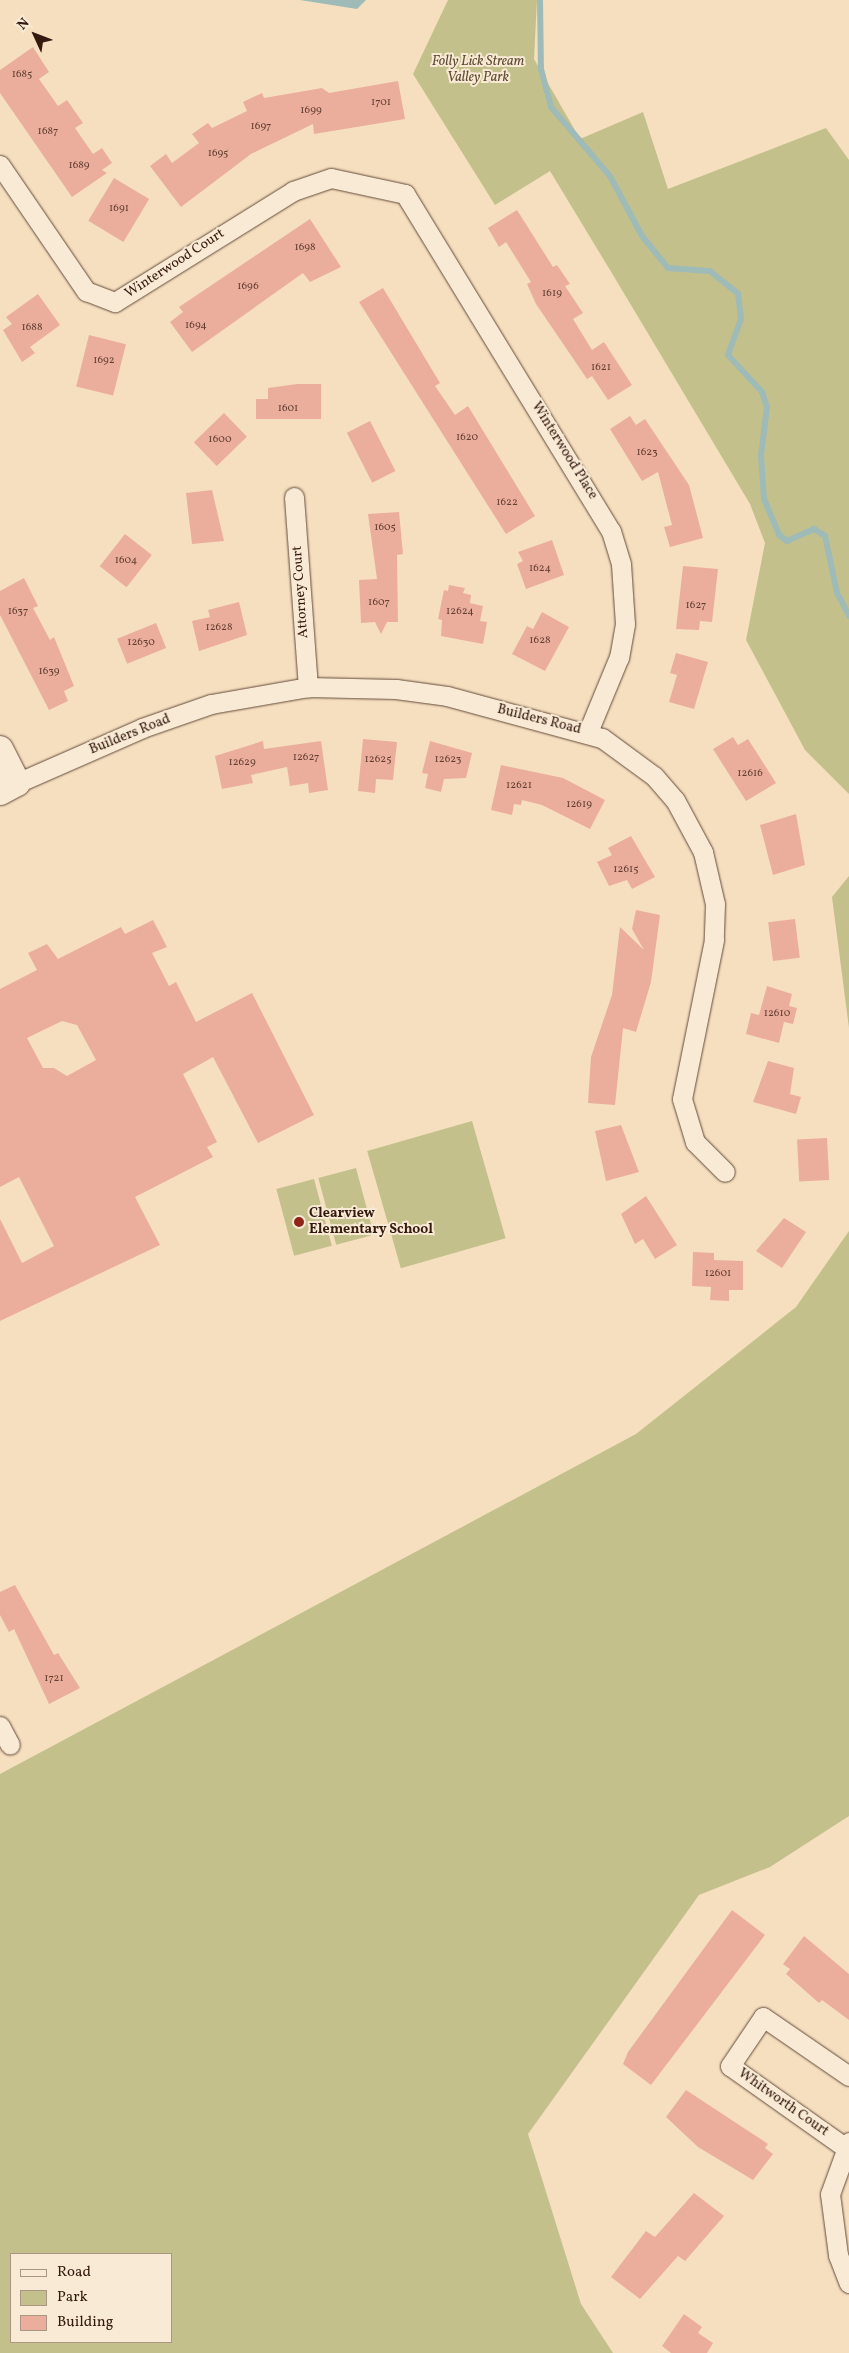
<!DOCTYPE html>
<html>
<head>
<meta charset="utf-8">
<style>
	body { margin:0 }
	#map { position:relative; width:849px; height:2353px; overflow:hidden; background:#f5dfbf; font-family:Vollkorn,serif }
	div>[style] { position:absolute }
	[style*='--x'] { left:calc(var(--x)*1px); top:calc(var(--y)*1px); width:calc(var(--w)*1px); rotate:calc(var(--a)*1deg) }
	.green>* { inset:0; background:#c4c08c; transform-origin:0 0 }
	.water>* { inset:0; background:#9ebbb8 }
	.stream>* { height:6px; margin:-3px; padding:0 3px; transform-origin:3px; border-radius:3px; background:#9ebbb8 }
	.building>* { inset:0; background:#ecae9c; transform-origin:0 0 }
	.roads { filter:drop-shadow(0 0 1px #644a3a) drop-shadow(0 0 1px #644a3a) }
	.street>* { height:19px; margin:-9.5px; padding:0 9.5px; transform-origin:9.5px; border-radius:9.5px; background:#f8ead5 }
	.secondary>* { height:26px; margin:-13px; padding:0 13px; transform-origin:13px; border-radius:13px; background:#f8ead5 }
	.dots>* { width:14px; height:14px; translate:-50% -50%; box-sizing:border-box; border:2px solid #f8ead5; border-radius:50% }
	span { translate:-50% -50%; white-space:nowrap; text-align:center; line-height:1.15; -webkit-text-stroke:4px #f8ead5; paint-order:stroke }
	.number-label { font-size:11px; color:#623e32 }
	.number-label span { -webkit-text-stroke-width:0 }
	.park-label { font-size:14px; color:#5f4b34; font-style:italic }
	.street-label { font-size:14px; color:#34190e }
	.poi-label { font-size:14px; color:#34190e; font-weight:700 }
	.left { translate:0 -50%; text-align:left }
	.legend { position:absolute; left:10px; top:2253px; width:162px; height:90px; box-sizing:border-box; background:#f8ead5; border:1px solid #aa9685; margin:0; padding:6px 9px; list-style:none; font-size:15px; color:#34190e }
	.legend li { display:flex; align-items:center; gap:10px; height:25px }
	.legend b { width:25px; border:1px solid #aa9685 }
	.north { position:absolute; left:10px; top:10px; width:50px; height:50px; -webkit-text-stroke:4px #f8ead5; paint-order:stroke; rotate:313deg; font-size:14px; font-weight:700; line-height:20px; text-align:center; color:#34190e }
	.north::after { content:''; display:block; margin:auto; width:18px; height:22px; background:#34190e; clip-path:polygon(50% 0,100% 100%,50% 72%,0 100%) }
</style>
</head>
<body>
<div id="map">
	<div class="green">
		<i style="clip-path:polygon(448px 0,537px 0,534px 59px,580px 139px,643px 112px,668px 189px,826px 128px,849px 160px,849px 794px,805px 750px,746px 640px,765px 543px,750px 504px,613px 275px,550px 171px,495px 205px,413px 74px)"></i>
		<i style="clip-path:polygon(849px 876px,849px 1028px,832px 897px)"></i>
		<i style="left:472px;top:1121px;width:122px;height:109px;rotate:74deg"></i>
		<i style="left:356px;top:1168px;width:69px;height:39px;rotate:75deg"></i>
		<i style="left:314px;top:1179px;width:69px;height:39px;rotate:75deg"></i>
		<i style="clip-path:polygon(evenodd,849px 1231px,849px 1816px,770px 1867px,699px 1895px,528px 2134px,581px 2304px,613px 2353px,0 2353px,0 1774px,636px 1434px,796px 1307px,849px 1231px,11px 2254px,171px 2254px,171px 2342px,11px 2342px,11px 2254px)"></i>
	</div>
	<div class="water">
		<i style="clip-path:polygon(300px 0,366px 0,357px 9px)"></i>
	</div>
	<div class="stream">
		<i style="--x:540;--y:0;--w:69;--a:89.2"></i>
		<i style="--x:541;--y:69;--w:39;--a:75"></i>
		<i style="--x:551;--y:107;--w:91;--a:49.5"></i>
		<i style="--x:610;--y:176;--w:68;--a:61.9"></i>
		<i style="--x:642;--y:236;--w:41;--a:50.9"></i>
		<i style="--x:668;--y:268;--w:42;--a:4.1"></i>
		<i style="--x:710;--y:271;--w:36;--a:39"></i>
		<i style="--x:738;--y:294;--w:25;--a:83"></i>
		<i style="--x:741;--y:319;--w:38;--a:110"></i>
		<i style="--x:728;--y:355;--w:50;--a:47.4"></i>
		<i style="--x:762;--y:392;--w:16;--a:72"></i>
		<i style="--x:767;--y:407;--w:48;--a:97.1"></i>
		<i style="--x:761;--y:455;--w:44;--a:86.1"></i>
		<i style="--x:764;--y:499;--w:39;--a:67"></i>
		<i style="--x:779;--y:535;--w:10;--a:37"></i>
		<i style="--x:787;--y:541;--w:30;--a:-24"></i>
		<i style="--x:814;--y:529;--w:13;--a:32"></i>
		<i style="--x:825;--y:536;--w:58;--a:78.1"></i>
		<i style="--x:837;--y:593;--w:26;--a:62"></i>
	</div>
	<div class="building">
		<i style="clip-path:polygon(33px 47px,49px 72px,39px 79px,58px 106px,67px 100px,83px 123px,75px 128px,93px 154px,102px 148px,112px 163px,102px 170px,107px 173px,72px 197px,0 93px,0 70px)"></i>
		<i style="clip-path:polygon(398px 81px,405px 119px,314px 134px,313px 124px,251px 154px,181px 207px,150px 166px,166px 154px,172px 163px,199px 143px,192px 134px,208px 123px,212px 128px,247px 111px,243px 102px,262px 93px,264px 98px,322px 88px,329px 93px)"></i>
		<i style="left:114px;top:178px;width:41px;height:50px;rotate:31deg"></i>
		<i style="clip-path:polygon(517px 210px,553px 267px,557px 265px,570px 284px,565px 286px,583px 313px,573px 319px,592px 350px,604px 342px,632px 385px,608px 400px,592px 376px,587px 379px,536px 304px,527px 284px,531px 282px,506px 242px,499px 247px,488px 228px)"></i>
		<i style="clip-path:polygon(310px 219px,341px 267px,310px 282px,303px 273px,192px 352px,170px 322px,183px 312px,179px 307px)"></i>
		<i style="clip-path:polygon(383px 288px,440px 383px,435px 386px,455px 415px,468px 406px,535px 516px,506px 534px,359px 302px)"></i>
		<i style="clip-path:polygon(38px 294px,60px 325px,30px 347px,35px 353px,22px 362px,3px 330px,12px 324px,6px 317px)"></i>
		<i style="left:89px;top:335px;width:38px;height:53px;rotate:14deg"></i>
		<i style="clip-path:polygon(297px 384px,321px 384px,321px 419px,256px 419px,256px 399px,268px 399px,268px 388px)"></i>
		<i style="left:224px;top:413px;width:33px;height:42px;rotate:46deg"></i>
		<i style="clip-path:polygon(630px 416px,636px 425px,645px 419px,689px 485px,703px 538px,670px 547px,664px 527px,672px 525px,658px 472px,642px 481px,610px 429px)"></i>
		<i style="left:370px;top:421px;width:56px;height:26px;rotate:63deg"></i>
		<i style="clip-path:polygon(212px 490px,224px 541px,192px 544px,186px 493px)"></i>
		<i style="clip-path:polygon(399px 512px,403px 554px,397px 555px,398px 622px,387px 622px,381px 634px,375px 622px,361px 623px,359px 580px,377px 579px,368px 514px)"></i>
		<i style="left:125px;top:534px;width:34px;height:41px;rotate:38deg"></i>
		<i style="clip-path:polygon(552px 540px,564px 575px,526px 589px,517px 564px,523px 561px,518px 552px)"></i>
		<i style="clip-path:polygon(683px 566px,718px 569px,712px 622px,700px 621px,699px 630px,676px 629px)"></i>
		<i style="clip-path:polygon(24px 578px,38px 606px,33px 608px,50px 640px,54px 637px,74px 686px,64px 691px,68px 701px,49px 710px,0 615px,0 591px)"></i>
		<i style="clip-path:polygon(449px 585px,465px 588px,463px 593px,471px 595px,470px 603px,483px 606px,480px 621px,487px 622px,483px 644px,441px 636px,442px 620px,438px 619px,444px 590px,448px 591px)"></i>
		<i style="clip-path:polygon(239px 602px,247px 635px,199px 651px,192px 621px,210px 617px,208px 610px)"></i>
		<i style="clip-path:polygon(542px 612px,569px 627px,545px 671px,512px 654px,527px 626px,533px 629px)"></i>
		<i style="left:156px;top:623px;width:27px;height:42px;rotate:68deg"></i>
		<i style="clip-path:polygon(676px 653px,708px 662px,694px 709px,669px 702px,677px 675px,670px 673px)"></i>
		<i style="clip-path:polygon(733px 737px,738px 745px,748px 739px,776px 783px,746px 801px,713px 749px)"></i>
		<i style="clip-path:polygon(363px 739px,397px 742px,393px 780px,376px 779px,375px 793px,358px 791px)"></i>
		<i style="clip-path:polygon(263px 741px,264px 749px,321px 741px,328px 790px,309px 793px,308px 783px,290px 786px,287px 767px,251px 775px,253px 783px,222px 789px,215px 756px)"></i>
		<i style="clip-path:polygon(430px 741px,472px 753px,466px 778px,444px 779px,441px 792px,425px 788px,428px 774px,422px 773px)"></i>
		<i style="clip-path:polygon(501px 765px,563px 778px,605px 800px,590px 829px,542px 805px,522px 800px,521px 805px,514px 804px,512px 815px,491px 810px)"></i>
		<i style="clip-path:polygon(796px 814px,805px 865px,773px 875px,760px 825px)"></i>
		<i style="clip-path:polygon(631px 836px,655px 877px,632px 889px,627px 880px,609px 886px,597px 862px,612px 855px,608px 848px)"></i>
		<i style="clip-path:polygon(636px 910px,660px 915px,651px 982px,636px 1032px,623px 1028px,615px 1105px,588px 1103px,591px 1057px,612px 995px,620px 927px,644px 950px,632px 929px)"></i>
		<i style="left:795px;top:919px;width:39px;height:27px;rotate:83deg"></i>
		<i style="clip-path:polygon(evenodd,153px 920px,167px 947px,152px 953px,169px 986px,176px 982px,196px 1022px,252px 993px,314px 1115px,258px 1143px,213px 1057px,183px 1074px,217px 1142px,207px 1147px,213px 1157px,135px 1197px,160px 1245px,0 1321px,0 1219px,22px 1263px,54px 1246px,19px 1177px,0 1187px,0 989px,37px 970px,28px 953px,47px 944px,58px 959px,121px 927px,125px 934px,153px 920px,62px 1021px,77px 1025px,96px 1060px,67px 1076px,54px 1068px,43px 1068px,27px 1038px,62px 1021px)"></i>
		<i style="clip-path:polygon(767px 986px,792px 994px,789px 1006px,797px 1008px,793px 1024px,784px 1022px,779px 1043px,746px 1034px,751px 1013px,759px 1015px)"></i>
		<i style="clip-path:polygon(768px 1061px,794px 1068px,790px 1094px,801px 1097px,796px 1114px,753px 1102px)"></i>
		<i style="clip-path:polygon(621px 1125px,639px 1172px,606px 1181px,595px 1131px)"></i>
		<i style="left:827px;top:1138px;width:42px;height:30px;rotate:87deg"></i>
		<i style="clip-path:polygon(646px 1196px,677px 1245px,655px 1259px,643px 1239px,635px 1244px,621px 1214px)"></i>
		<i style="clip-path:polygon(784px 1218px,806px 1232px,782px 1268px,756px 1251px)"></i>
		<i style="clip-path:polygon(693px 1252px,714px 1253px,714px 1260px,743px 1261px,743px 1290px,729px 1290px,729px 1301px,710px 1300px,711px 1287px,692px 1286px)"></i>
		<i style="clip-path:polygon(15px 1585px,54px 1655px,58px 1653px,80px 1688px,49px 1704px,14px 1629px,9px 1632px,0 1615px,0 1592px)"></i>
		<i style="clip-path:polygon(732px 1910px,765px 1935px,651px 2085px,623px 2064px,628px 2052px)"></i>
		<i style="clip-path:polygon(804px 1936px,849px 1974px,849px 2020px,822px 2000px,819px 2003px,786px 1974px,790px 1969px,783px 1964px)"></i>
		<i style="clip-path:polygon(686px 2090px,768px 2144px,765px 2148px,773px 2154px,753px 2180px,698px 2147px,666px 2117px)"></i>
		<i style="clip-path:polygon(694px 2193px,724px 2216px,685px 2261px,678px 2256px,640px 2299px,611px 2277px,646px 2231px,655px 2237px)"></i>
		<i style="clip-path:polygon(684px 2314px,702px 2327px,698px 2333px,713px 2343px,707px 2353px,671px 2353px,662px 2346px)"></i>
	</div>
	<div class="roads">
		<div class="street">
			<i style="--x:0;--y:165;--w:153;--a:55.7"></i>
			<i style="--x:86;--y:291;--w:31;--a:21"></i>
			<i style="--x:115;--y:302;--w:210;--a:-31.9"></i>
			<i style="--x:293;--y:191;--w:40;--a:-18.9"></i>
			<i style="--x:331;--y:178;--w:76;--a:12.2"></i>
			<i style="--x:405;--y:194;--w:395;--a:58.6"></i>
			<i style="--x:611;--y:531;--w:34;--a:73"></i>
			<i style="--x:621;--y:564;--w:60;--a:86.2"></i>
			<i style="--x:625;--y:624;--w:34;--a:100"></i>
			<i style="--x:619;--y:657;--w:81;--a:112.5"></i>
			<i style="--x:294;--y:497;--w:191;--a:85.8"></i>
			<i style="--x:17;--y:783;--w:137;--a:-23.7"></i>
			<i style="--x:142;--y:728;--w:73;--a:-19.2"></i>
			<i style="--x:211;--y:704;--w:98;--a:-9.9"></i>
			<i style="--x:308;--y:687;--w:88;--a:1.3"></i>
			<i style="--x:396;--y:689;--w:51;--a:7.8"></i>
			<i style="--x:447;--y:696;--w:161;--a:15.2"></i>
			<i style="--x:602;--y:738;--w:64;--a:36.2"></i>
			<i style="--x:654;--y:776;--w:32;--a:49"></i>
			<i style="--x:675;--y:800;--w:59;--a:61.7"></i>
			<i style="--x:703;--y:852;--w:53;--a:77"></i>
			<i style="--x:715;--y:904;--w:36;--a:92"></i>
			<i style="--x:714;--y:940;--w:162;--a:101.4"></i>
			<i style="--x:682;--y:1099;--w:45;--a:73.2"></i>
			<i style="--x:695;--y:1142;--w:42;--a:45"></i>
			<i style="--x:0;--y:1726;--w:21;--a:62"></i>
			<i style="--x:849;--y:2142;--w:55;--a:110.1"></i>
			<i style="--x:830;--y:2194;--w:62;--a:82.5"></i>
			<i style="--x:838;--y:2255;--w:30;--a:69"></i>
			<i style="--x:846;--y:2148;--w:142;--a:-144.7"></i>
			<i style="--x:730;--y:2066;--w:59;--a:-56"></i>
			<i style="--x:763;--y:2017;--w:104;--a:34.5"></i>
		</div>
		<div class="secondary">
			<i style="--x:0;--y:749;--w:38;--a:63"></i>
			<i style="--x:17;--y:783;--w:19;--a:152"></i>
		</div>
	</div>
	<div class="dots">
		<i style="left:299px;top:1222px;background:#8f2418"></i>
	</div>
	<div class="number-label">
		<span style="left:22px;top:75px">1685</span>
		<span style="left:381px;top:103px">1701</span>
		<span style="left:311px;top:111px">1699</span>
		<span style="left:261px;top:127px">1697</span>
		<span style="left:48px;top:132px">1687</span>
		<span style="left:218px;top:154px">1695</span>
		<span style="left:79px;top:166px">1689</span>
		<span style="left:119px;top:209px">1691</span>
		<span style="left:305px;top:248px">1698</span>
		<span style="left:248px;top:287px">1696</span>
		<span style="left:552px;top:294px">1619</span>
		<span style="left:196px;top:326px">1694</span>
		<span style="left:32px;top:328px">1688</span>
		<span style="left:104px;top:361px">1692</span>
		<span style="left:601px;top:368px">1621</span>
		<span style="left:288px;top:409px">1601</span>
		<span style="left:467px;top:438px">1620</span>
		<span style="left:220px;top:440px">1600</span>
		<span style="left:647px;top:453px">1623</span>
		<span style="left:507px;top:503px">1622</span>
		<span style="left:385px;top:528px">1605</span>
		<span style="left:126px;top:561px">1604</span>
		<span style="left:540px;top:569px">1624</span>
		<span style="left:379px;top:603px">1607</span>
		<span style="left:696px;top:606px">1627</span>
		<span style="left:18px;top:612px">1637</span>
		<span style="left:460px;top:612px">12624</span>
		<span style="left:219px;top:628px">12628</span>
		<span style="left:540px;top:641px">1628</span>
		<span style="left:141px;top:643px">12630</span>
		<span style="left:49px;top:672px">1639</span>
		<span style="left:306px;top:758px">12627</span>
		<span style="left:378px;top:760px">12625</span>
		<span style="left:448px;top:760px">12623</span>
		<span style="left:242px;top:763px">12629</span>
		<span style="left:750px;top:774px">12616</span>
		<span style="left:519px;top:786px">12621</span>
		<span style="left:579px;top:805px">12619</span>
		<span style="left:626px;top:870px">12615</span>
		<span style="left:777px;top:1014px">12610</span>
		<span style="left:718px;top:1274px">12601</span>
		<span style="left:54px;top:1679px">1721</span>
	</div>
	<div class="park-label">
		<span style="left:478px;top:70px">Folly Lick Stream<br>Valley Park</span>
	</div>
	<div class="street-label">
		<span style="left:175px;top:264px;rotate:-33deg">Winterwood Court</span>
		<span style="left:564px;top:451px;rotate:58deg">Winterwood Place</span>
		<span style="left:301px;top:592px;rotate:-94deg">Attorney Court</span>
		<span style="left:539px;top:720px;rotate:14deg">Builders Road</span>
		<span style="left:130px;top:735px;rotate:-22deg">Builders Road</span>
		<span style="left:783px;top:2103px;rotate:35deg">Whitworth Court</span>
	</div>
	<div class="poi-label">
		<span class="left" style="left:309px;top:1222px">Clearview<br>Elementary School</span>
	</div>
	<ul class="legend">
	<li><b style="height:6px;background:#f8ead5"></b>Road</li>
	<li><b style="height:14px;background:#c4c08c"></b>Park</li>
	<li><b style="height:14px;background:#ecae9c"></b>Building</li>
	</ul>
	<div class="north">N</div>
</div>
</body>
</html>
